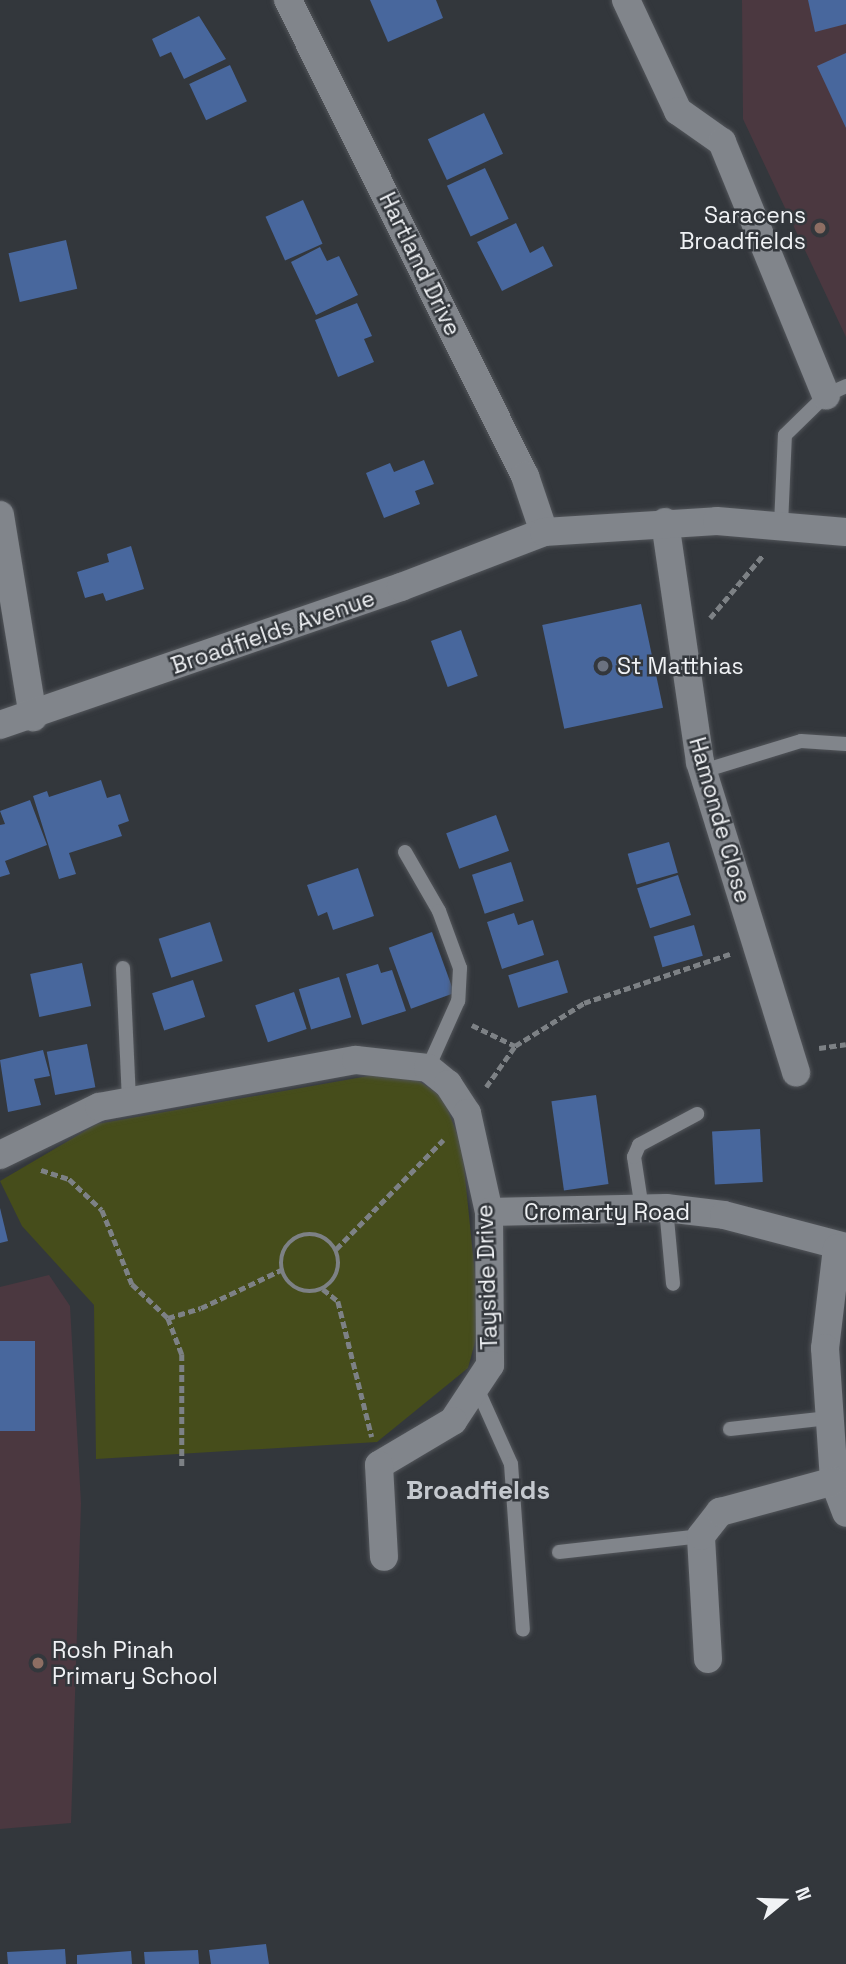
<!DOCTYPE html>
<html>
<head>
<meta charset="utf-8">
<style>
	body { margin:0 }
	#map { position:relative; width:846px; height:1964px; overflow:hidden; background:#33373c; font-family:"Space Grotesk",sans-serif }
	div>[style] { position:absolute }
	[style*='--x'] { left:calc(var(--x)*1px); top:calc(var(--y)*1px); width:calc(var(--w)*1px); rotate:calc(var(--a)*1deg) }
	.education>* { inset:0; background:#4b3840 }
	.green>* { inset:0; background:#464d1b }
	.building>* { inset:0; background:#48679d; transform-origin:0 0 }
	.path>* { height:4.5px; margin-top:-2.25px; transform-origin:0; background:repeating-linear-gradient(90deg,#7d8185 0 7px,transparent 0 10.5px) }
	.path>.ring { margin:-2.25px; padding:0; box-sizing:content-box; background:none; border:4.5px solid #7d8185; border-radius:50% }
	.roads { filter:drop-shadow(0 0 2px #52555a) drop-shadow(0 0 2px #52555a) }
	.service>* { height:14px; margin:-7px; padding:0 7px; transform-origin:7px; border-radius:7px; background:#81858b }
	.minor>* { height:28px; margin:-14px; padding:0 14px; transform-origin:14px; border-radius:14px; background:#81858b }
	.dots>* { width:19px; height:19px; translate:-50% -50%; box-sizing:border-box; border:4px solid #33373c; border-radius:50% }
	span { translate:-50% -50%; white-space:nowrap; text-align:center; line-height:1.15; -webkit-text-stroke:5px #33373c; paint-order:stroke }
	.poi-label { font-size:23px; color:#f0f2f5 }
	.right { translate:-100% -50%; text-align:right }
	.left { translate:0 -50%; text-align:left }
	.street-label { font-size:23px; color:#f0f2f5 }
	.quarter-label { font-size:26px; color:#c5c9cf; font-weight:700 }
	.north { position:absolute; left:748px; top:1866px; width:70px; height:70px; -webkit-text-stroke:5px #33373c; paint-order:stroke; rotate:71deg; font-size:19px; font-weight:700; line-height:28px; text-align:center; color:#f0f2f5 }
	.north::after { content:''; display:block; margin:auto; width:24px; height:32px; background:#f0f2f5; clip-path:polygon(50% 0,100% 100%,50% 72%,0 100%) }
</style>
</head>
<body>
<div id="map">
	<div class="education">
		<i style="clip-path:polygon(742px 0,846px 0,846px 337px,743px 119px)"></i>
		<i style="clip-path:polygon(49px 1275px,70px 1306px,81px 1503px,71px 1823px,0 1829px,0 1287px)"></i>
	</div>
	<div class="green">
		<i style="clip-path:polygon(402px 1070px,443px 1097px,462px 1147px,480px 1324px,468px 1368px,377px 1442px,96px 1459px,94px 1305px,22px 1226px,0 1181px,97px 1124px)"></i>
	</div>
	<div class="building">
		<i style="clip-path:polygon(370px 0,436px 0,443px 18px,388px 42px)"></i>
		<i style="clip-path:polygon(808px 0,846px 0,846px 24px,815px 32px)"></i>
		<i style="clip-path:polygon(199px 16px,226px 59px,184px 79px,171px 52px,160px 57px,152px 39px)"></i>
		<i style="clip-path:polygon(846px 53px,846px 128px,817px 66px)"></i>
		<i style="left:230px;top:65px;width:40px;height:45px;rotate:65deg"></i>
		<i style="left:484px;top:113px;width:45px;height:62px;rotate:65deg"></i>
		<i style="left:485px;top:168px;width:56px;height:42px;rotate:65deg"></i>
		<i style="left:303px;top:200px;width:48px;height:41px;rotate:66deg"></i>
		<i style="clip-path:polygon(516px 223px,530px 253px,543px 246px,553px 266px,502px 291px,477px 242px)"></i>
		<i style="left:66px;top:240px;width:50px;height:59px;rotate:77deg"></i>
		<i style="clip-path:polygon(320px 247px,327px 261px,339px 256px,358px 295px,316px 315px,291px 262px)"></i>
		<i style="clip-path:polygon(357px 303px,372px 336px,364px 339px,374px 362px,338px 377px,315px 320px)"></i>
		<i style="clip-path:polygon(424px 460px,434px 484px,415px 491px,420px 504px,384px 518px,366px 473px,390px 463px,394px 472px)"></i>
		<i style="clip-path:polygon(131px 546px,144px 589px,106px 601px,103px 593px,85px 598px,77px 572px,109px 562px,107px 554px)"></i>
		<i style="left:641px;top:604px;width:106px;height:101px;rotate:78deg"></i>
		<i style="left:461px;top:630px;width:49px;height:32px;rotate:70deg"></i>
		<i style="clip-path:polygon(101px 780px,107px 798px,120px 794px,129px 821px,118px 825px,122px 836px,69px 853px,76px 874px,59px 879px,33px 796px,47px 791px,49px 797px)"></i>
		<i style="clip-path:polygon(30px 800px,47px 845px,5px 861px,10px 874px,0 877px,0 825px,5px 824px,0 811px)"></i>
		<i style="left:496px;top:815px;width:38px;height:53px;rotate:70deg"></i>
		<i style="left:669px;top:842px;width:32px;height:43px;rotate:74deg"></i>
		<i style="left:511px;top:862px;width:41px;height:41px;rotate:72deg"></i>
		<i style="clip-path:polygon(358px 868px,374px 916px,333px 930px,327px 912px,318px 916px,307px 885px)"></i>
		<i style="left:678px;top:875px;width:42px;height:43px;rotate:72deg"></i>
		<i style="clip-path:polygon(514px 913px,518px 925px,533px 920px,544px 955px,502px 969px,487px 922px)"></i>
		<i style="left:210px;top:922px;width:41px;height:54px;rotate:72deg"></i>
		<i style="left:694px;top:925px;width:32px;height:42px;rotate:74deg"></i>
		<i style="left:432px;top:932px;width:65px;height:46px;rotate:70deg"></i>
		<i style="left:558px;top:960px;width:34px;height:52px;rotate:73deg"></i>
		<i style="left:82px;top:963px;width:44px;height:53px;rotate:78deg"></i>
		<i style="clip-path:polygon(378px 964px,381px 973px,392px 970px,406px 1011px,362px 1025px,346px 974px)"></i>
		<i style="left:339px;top:977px;width:42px;height:42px;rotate:73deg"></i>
		<i style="left:193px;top:980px;width:39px;height:43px;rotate:72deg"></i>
		<i style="left:294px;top:992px;width:39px;height:41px;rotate:71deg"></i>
		<i style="left:87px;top:1044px;width:44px;height:41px;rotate:79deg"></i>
		<i style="clip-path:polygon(43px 1050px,50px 1076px,34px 1079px,41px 1105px,8px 1112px,0 1060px)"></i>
		<i style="left:596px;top:1095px;width:90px;height:45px;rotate:82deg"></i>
		<i style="left:760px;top:1129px;width:53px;height:48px;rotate:87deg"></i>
		<i style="clip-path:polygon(0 1208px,8px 1241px,0 1243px)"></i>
		<i style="left:0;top:1341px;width:35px;height:90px"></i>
		<i style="clip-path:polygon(266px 1944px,269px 1964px,211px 1964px,209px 1950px)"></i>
		<i style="clip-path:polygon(65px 1949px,66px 1964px,8px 1964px,7px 1952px)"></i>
		<i style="clip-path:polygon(198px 1950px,199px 1964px,145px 1964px,144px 1952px)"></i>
		<i style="clip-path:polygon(131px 1951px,132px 1964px,77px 1964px,77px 1955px)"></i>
	</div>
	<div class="path">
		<i style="--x:710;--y:618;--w:82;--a:-49.9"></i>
		<i style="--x:472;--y:1025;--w:48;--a:26"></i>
		<i style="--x:819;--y:1048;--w:27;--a:-8"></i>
		<i style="--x:486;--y:1087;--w:50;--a:-54.7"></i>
		<i style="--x:515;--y:1046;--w:81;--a:-31.9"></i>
		<i style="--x:584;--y:1003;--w:154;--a:-18.6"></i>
		<i style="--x:41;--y:1170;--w:29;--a:18"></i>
		<i style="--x:69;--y:1179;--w:45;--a:43.2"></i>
		<i style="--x:102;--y:1210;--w:80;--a:67.9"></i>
		<i style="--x:132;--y:1284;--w:50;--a:43.4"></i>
		<i style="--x:168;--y:1318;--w:34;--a:-17"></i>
		<i style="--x:201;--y:1308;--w:89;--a:-25.4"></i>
		<i class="ring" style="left:281px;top:1234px;width:53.5px;height:53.5px"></i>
		<i style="--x:336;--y:1249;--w:153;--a:-45.5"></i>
		<i style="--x:323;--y:1289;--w:19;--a:39"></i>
		<i style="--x:338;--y:1301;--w:140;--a:76"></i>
		<i style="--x:168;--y:1318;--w:39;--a:69"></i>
		<i style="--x:182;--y:1354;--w:115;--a:90"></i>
	</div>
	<div class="roads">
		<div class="service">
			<i style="--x:781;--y:525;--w:90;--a:-87.5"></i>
			<i style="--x:785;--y:435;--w:57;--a:-44.3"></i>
			<i style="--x:826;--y:395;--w:22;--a:-24"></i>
			<i style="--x:703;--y:771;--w:102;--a:-17"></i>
			<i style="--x:801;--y:741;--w:45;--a:3.8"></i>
			<i style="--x:405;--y:852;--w:68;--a:60"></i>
			<i style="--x:439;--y:911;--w:61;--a:69.8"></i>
			<i style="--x:460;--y:968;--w:33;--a:93"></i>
			<i style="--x:458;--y:1001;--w:73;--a:114.1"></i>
			<i style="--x:123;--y:968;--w:134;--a:87.4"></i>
			<i style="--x:666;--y:1208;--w:76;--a:84.7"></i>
			<i style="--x:642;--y:1209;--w:53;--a:-98.7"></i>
			<i style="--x:634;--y:1157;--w:13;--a:-67"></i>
			<i style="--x:639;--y:1145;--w:66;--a:-28.1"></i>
			<i style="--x:476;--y:1386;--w:85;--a:65.8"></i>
			<i style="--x:511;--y:1464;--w:166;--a:85.9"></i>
			<i style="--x:730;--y:1429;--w:99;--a:-6.4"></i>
			<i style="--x:559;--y:1552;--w:143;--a:-6.4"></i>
		</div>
		<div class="minor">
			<i style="--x:288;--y:0;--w:532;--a:63.53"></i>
			<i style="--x:525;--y:476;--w:59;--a:71.3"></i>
			<i style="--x:626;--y:0;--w:123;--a:64.9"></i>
			<i style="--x:678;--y:111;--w:54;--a:35.2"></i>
			<i style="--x:722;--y:142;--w:274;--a:67.7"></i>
			<i style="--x:0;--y:515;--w:205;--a:80.7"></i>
			<i style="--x:665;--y:522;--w:243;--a:81.7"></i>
			<i style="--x:700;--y:762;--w:325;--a:72.8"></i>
			<i style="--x:0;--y:725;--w:424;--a:-19"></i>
			<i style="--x:401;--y:587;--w:153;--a:-21"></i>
			<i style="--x:544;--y:532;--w:173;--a:-3.6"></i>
			<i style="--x:717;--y:521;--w:129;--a:4.9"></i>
			<i style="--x:0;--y:1155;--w:110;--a:-25.9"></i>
			<i style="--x:99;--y:1107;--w:261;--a:-10.4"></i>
			<i style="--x:356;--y:1060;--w:72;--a:6.3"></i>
			<i style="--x:428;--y:1068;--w:26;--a:39"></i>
			<i style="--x:448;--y:1084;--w:35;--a:57"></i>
			<i style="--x:467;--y:1113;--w:101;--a:77.5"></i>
			<i style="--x:489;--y:1212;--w:153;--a:89.6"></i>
			<i style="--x:490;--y:1365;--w:67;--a:123.5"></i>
			<i style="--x:453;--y:1421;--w:86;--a:149.3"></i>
			<i style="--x:379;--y:1465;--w:92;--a:86.9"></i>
			<i style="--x:489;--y:1212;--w:177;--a:-1.3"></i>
			<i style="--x:666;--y:1208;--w:58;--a:6.9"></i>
			<i style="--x:724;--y:1215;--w:126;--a:14.7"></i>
			<i style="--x:837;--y:1248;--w:101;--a:96.8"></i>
			<i style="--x:825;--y:1348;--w:133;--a:86.1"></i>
			<i style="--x:834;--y:1481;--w:34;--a:69"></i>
			<i style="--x:708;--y:1659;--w:123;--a:-93.3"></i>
			<i style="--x:701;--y:1536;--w:31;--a:-52"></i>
			<i style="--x:720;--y:1512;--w:118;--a:-15.2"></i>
		</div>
	</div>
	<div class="dots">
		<i style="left:820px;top:228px;background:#8d6e63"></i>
		<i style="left:603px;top:666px;background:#6b7280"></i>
		<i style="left:38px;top:1663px;background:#8d6e63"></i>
	</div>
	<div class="poi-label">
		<span class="right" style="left:806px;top:228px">Saracens<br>Broadfields</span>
		<span class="left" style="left:617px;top:666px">St Matthias</span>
		<span class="left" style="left:52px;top:1663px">Rosh Pinah<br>Primary School</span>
	</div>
	<div class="street-label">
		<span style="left:420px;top:264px;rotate:64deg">Hartland Drive</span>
		<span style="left:273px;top:632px;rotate:-19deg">Broadfields Avenue</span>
		<span style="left:720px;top:820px;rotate:74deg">Hamonde Close</span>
		<span style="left:607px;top:1212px">Cromarty Road</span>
		<span style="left:487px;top:1277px;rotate:-92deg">Tayside Drive</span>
	</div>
	<div class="quarter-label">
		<span style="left:478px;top:1491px">Broadfields</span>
	</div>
	<div class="north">N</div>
</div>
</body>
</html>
